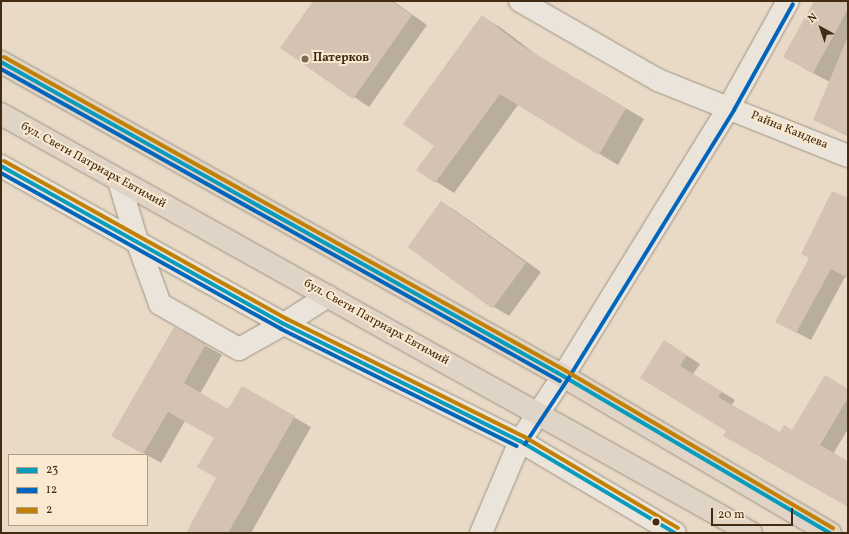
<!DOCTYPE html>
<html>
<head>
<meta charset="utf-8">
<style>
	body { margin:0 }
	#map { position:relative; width:849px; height:534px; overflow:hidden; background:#e8dac6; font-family:Vollkorn,serif }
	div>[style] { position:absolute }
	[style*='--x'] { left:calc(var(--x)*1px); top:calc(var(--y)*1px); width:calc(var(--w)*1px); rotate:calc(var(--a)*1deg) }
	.shadow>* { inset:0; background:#0003 }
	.building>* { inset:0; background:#d4c3b3; transform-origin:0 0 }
	.roads { filter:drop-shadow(0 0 1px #9d9283) drop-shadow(0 0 1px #9d9283) }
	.minor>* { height:22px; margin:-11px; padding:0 11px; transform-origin:11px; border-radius:11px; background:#ebe4da }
	.major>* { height:22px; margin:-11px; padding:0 11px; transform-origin:11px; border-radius:11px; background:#dfd4c5 }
	.bus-1>* { height:4px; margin:-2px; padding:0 2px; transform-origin:2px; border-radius:2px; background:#079cbb }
	.bus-2>* { height:4px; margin:-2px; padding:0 2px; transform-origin:2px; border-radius:2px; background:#0065bd }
	.bus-3>* { height:4px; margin:-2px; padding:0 2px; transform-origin:2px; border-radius:2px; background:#c18106 }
	.dots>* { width:11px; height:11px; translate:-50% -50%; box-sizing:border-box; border:2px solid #f9e9d1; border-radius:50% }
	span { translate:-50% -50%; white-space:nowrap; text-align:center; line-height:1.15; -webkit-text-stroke:4px #f9e9d1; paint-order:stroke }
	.poi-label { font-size:12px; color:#442b13; font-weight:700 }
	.left { translate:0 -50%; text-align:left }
	.street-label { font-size:12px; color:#442b13 }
	.frame { position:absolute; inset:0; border:2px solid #442b13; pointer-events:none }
	.legend { position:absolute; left:8px; top:454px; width:140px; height:72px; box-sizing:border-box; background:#f9e9d1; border:1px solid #b19d85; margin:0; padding:5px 7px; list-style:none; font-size:12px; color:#442b13 }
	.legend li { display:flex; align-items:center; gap:8px; height:20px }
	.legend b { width:20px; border:1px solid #b19d85 }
	.north { position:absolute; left:801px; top:8px; width:40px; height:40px; -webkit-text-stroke:3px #f9e9d1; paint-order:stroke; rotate:320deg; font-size:11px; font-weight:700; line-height:16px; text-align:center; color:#442b13 }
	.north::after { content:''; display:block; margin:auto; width:14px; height:18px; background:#442b13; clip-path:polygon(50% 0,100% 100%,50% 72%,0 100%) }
	.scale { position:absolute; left:711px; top:508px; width:82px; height:18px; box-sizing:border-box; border:2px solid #442b13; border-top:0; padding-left:5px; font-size:12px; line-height:14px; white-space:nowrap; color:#442b13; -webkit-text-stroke:3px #f9e9d1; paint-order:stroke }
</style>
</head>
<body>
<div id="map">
	<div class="shadow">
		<i style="clip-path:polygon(314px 1px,393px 1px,427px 25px,369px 107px,282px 48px)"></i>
		<i style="clip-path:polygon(815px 1px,848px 1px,848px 136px,814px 120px,830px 82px,803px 68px)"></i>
		<i style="clip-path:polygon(482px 17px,500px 27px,538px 56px,644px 119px,618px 165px,518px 105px,454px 193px,418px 170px,435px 145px)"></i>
		<i style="clip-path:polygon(848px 200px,848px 278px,845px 277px,811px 340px,790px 329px)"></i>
		<i style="clip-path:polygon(441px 202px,456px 211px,541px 272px,509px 316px,494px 307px,409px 247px)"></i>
		<i style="clip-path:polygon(175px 328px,222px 355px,200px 394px,229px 410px,242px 387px,311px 427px,251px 533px,187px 533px,217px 477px,215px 438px,185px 421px,161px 463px,113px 435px)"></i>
		<i style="clip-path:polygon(678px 350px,700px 364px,693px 374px,735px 400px,731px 406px,780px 434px,792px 431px,848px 390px,848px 429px,833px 454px,848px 462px,848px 506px,641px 378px)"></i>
	</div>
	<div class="building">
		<i style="clip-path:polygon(313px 1px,391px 1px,412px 15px,353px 99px,280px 48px)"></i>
		<i style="clip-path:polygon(814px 1px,848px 1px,848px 9px,813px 73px,783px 57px)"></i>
		<i style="clip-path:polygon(482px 15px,519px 44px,626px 108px,599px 155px,500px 94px,435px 183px,416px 170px,434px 146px,403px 124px)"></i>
		<i style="clip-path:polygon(848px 36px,848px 135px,813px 120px)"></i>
		<i style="clip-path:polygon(832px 191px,848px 198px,848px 278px,831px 269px,796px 333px,775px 322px,809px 258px,801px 254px)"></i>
		<i style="left:441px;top:201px;width:105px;height:57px;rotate:36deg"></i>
		<i style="clip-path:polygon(174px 327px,206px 344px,184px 383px,228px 409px,242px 386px,295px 416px,228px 533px,186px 533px,216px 478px,197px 467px,214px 438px,168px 412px,143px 454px,111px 436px)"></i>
		<i style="clip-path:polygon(664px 340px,687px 355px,680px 366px,722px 392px,718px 397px,780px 432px,784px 425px,792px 430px,825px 375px,848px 389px,848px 398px,820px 445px,848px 461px,848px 507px,723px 436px,726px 431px,640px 378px)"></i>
	</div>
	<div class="roads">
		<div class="minor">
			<i style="--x:520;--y:1;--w:159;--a:29.8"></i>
			<i style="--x:658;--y:80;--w:205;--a:21.8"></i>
			<i style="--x:1;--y:166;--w:324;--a:29.2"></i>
			<i style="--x:284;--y:324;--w:263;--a:26.4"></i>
			<i style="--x:520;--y:441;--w:180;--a:30.7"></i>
			<i style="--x:119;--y:181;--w:63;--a:73.3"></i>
			<i style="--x:137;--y:241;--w:67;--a:69.9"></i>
			<i style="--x:160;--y:304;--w:91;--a:29.7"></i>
			<i style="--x:239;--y:349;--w:51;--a:-29.1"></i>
			<i style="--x:284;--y:324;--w:52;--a:-32.5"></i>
			<i style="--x:481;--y:533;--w:100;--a:-67"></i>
			<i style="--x:520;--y:441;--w:78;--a:-56.5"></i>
			<i style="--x:563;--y:376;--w:316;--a:-58.3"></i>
			<i style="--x:729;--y:107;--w:121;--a:-60.9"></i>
		</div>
		<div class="major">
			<i style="--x:1;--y:62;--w:644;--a:29.19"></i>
			<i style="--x:563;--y:376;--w:310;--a:30.5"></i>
			<i style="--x:1;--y:114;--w:859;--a:29.19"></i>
		</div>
	</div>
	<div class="bus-1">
		<i style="--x:1;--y:62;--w:644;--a:29.19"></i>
		<i style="--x:563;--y:376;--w:310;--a:30.5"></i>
		<i style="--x:1;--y:166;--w:324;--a:29.2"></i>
		<i style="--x:284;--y:324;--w:263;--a:26.4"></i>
		<i style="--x:520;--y:441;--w:180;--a:30.7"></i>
	</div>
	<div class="bus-2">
		<i style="--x:1;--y:69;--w:640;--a:29.17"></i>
		<i style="--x:1;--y:173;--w:321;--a:29.1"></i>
		<i style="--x:281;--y:329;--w:263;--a:26.4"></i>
		<i style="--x:525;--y:444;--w:78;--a:-56.5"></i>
		<i style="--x:568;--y:379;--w:316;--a:-58.3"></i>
		<i style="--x:734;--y:110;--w:121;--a:-60.9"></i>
	</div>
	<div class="bus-3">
		<i style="--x:4;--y:57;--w:644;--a:29.19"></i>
		<i style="--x:566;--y:371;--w:310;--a:30.5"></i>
		<i style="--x:4;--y:161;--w:324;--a:29.2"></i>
		<i style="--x:287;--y:319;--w:263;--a:26.4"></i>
		<i style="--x:523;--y:436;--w:180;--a:30.7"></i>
	</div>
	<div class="dots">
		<i style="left:305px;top:59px;background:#7d6852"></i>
		<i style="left:656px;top:522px;background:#442b13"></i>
	</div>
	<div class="poi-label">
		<span class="left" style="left:313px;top:59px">Патерков</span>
	</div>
	<div class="street-label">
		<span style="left:789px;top:131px;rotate:22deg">Райна Кандева</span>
		<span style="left:93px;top:166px;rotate:29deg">бул. Свети Патриарх Евтимий</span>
		<span style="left:376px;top:323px;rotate:29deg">бул. Свети Патриарх Евтимий</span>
	</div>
	<div class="frame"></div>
	<ul class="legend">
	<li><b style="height:5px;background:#079cbb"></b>23</li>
	<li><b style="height:5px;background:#0065bd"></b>12</li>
	<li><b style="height:5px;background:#c18106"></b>2</li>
	</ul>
	<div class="north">N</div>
	<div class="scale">20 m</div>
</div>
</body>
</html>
